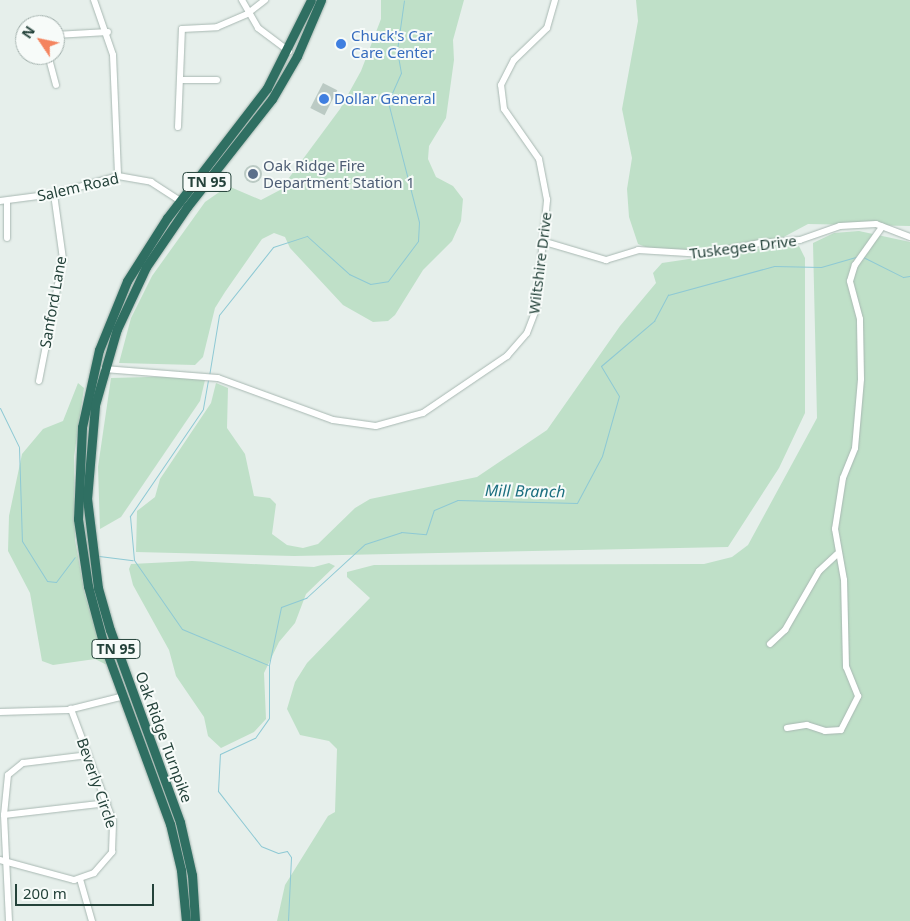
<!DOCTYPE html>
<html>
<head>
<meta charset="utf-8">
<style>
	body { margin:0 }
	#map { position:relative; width:910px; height:921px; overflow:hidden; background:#e6efeb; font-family:"Noto Sans",sans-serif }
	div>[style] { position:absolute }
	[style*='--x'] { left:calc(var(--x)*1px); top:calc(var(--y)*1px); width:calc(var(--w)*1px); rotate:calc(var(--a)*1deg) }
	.green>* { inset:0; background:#bfe0c8 }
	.stream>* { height:1px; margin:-0.5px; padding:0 0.5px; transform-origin:0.5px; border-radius:0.5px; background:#8ec9d4 }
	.building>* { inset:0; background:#bbcac4; transform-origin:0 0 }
	.round { border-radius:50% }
	.roads { filter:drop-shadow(0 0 1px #a8b8b2) drop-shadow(0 0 1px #a8b8b2) }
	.minor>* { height:6px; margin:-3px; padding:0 3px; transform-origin:3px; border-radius:3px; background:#fff }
	.highway>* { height:9px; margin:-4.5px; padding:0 4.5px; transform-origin:4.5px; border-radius:4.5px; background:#2f6f62 }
	.dots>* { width:14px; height:14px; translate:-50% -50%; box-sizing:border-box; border:2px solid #f7fbf9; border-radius:50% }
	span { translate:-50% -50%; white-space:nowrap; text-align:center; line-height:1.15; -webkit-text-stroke:4px #f7fbf9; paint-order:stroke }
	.shield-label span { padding:1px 4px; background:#f7fbf9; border:1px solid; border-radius:4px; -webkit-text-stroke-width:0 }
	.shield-label { font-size:14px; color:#24423a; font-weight:700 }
	.shop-label { font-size:15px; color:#366cbe }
	.left { translate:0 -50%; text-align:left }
	.service-label { font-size:15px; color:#4e5e75 }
	.street-label { font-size:15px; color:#24423a }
	.water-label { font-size:16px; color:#1c6f80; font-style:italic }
	.north { position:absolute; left:15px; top:15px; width:50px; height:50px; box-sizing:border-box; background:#f7fbf9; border:1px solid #a3b1ad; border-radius:50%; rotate:304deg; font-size:14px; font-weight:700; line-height:20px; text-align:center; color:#24423a }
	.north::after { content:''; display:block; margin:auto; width:18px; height:22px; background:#f4845f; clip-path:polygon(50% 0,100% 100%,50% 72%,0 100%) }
	.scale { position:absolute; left:15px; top:884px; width:139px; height:22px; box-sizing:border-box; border:2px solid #24423a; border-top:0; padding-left:6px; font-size:15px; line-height:18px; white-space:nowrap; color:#24423a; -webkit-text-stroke:4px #f7fbf9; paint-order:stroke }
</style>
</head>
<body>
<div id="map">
	<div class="green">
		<i style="clip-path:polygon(381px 0,464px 0,453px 40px,454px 60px,446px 118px,429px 146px,428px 159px,436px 177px,453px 186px,463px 199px,461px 221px,452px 241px,423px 270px,395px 315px,388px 321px,373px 322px,343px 305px,290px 248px,285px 237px,274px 233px,262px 239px,225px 292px,215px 308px,203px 357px,195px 365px,119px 363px,131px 318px,152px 276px,205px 202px,228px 186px,261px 200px,280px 190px,340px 109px,361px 71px,381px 19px)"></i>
		<i style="clip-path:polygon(636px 0,910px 0,910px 226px,808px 224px,778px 240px,704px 251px,648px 248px,638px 244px,629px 217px,627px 189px,632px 158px,622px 109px,638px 21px)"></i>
		<i style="clip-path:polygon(859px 231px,910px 242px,910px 921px,277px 921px,285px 885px,328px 816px,335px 812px,337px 749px,329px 741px,300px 735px,287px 709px,295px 682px,307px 663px,370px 598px,347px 577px,347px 572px,374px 565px,704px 564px,732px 557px,748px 545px,817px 418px,813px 243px,834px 233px)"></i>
		<i style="clip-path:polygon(790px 244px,799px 246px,805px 258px,805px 413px,779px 468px,728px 547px,294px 556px,136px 552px,137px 511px,155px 497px,160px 479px,211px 403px,216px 383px,228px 388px,227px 428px,245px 454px,254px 496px,270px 498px,276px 504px,272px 534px,287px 545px,303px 548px,318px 544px,355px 508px,370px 499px,477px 477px,547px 430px,620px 326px,656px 283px,653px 273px,662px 263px)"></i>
		<i style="clip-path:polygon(185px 376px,205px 380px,200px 401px,121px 517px,100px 529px,98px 467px,111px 378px)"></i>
		<i style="clip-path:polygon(78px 383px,84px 388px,74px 457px,75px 540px,85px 595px,107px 665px,95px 659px,53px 665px,42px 661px,30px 593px,8px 551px,9px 516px,22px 454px,43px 429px,63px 421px)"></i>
		<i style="clip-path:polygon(192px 561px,314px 567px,329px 563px,335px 566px,306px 594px,295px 623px,279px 642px,264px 673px,266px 719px,254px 732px,221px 748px,208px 736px,204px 717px,176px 676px,169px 650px,133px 585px,129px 569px,131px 564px)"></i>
	</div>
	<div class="stream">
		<i style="--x:863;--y:257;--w:45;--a:26.6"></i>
		<i style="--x:903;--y:277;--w:7;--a:-8"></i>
		<i style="--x:209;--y:376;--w:62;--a:-80.7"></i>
		<i style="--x:219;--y:315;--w:87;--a:-51.5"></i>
		<i style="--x:273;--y:247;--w:36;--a:-18"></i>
		<i style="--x:307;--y:236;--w:57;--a:42.1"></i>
		<i style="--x:349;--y:274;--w:23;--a:25"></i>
		<i style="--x:370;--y:284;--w:18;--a:-9"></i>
		<i style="--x:388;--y:281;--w:50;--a:-53.1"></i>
		<i style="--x:418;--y:241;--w:19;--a:-87"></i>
		<i style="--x:419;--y:222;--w:124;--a:-104.5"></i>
		<i style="--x:388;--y:102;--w:32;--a:-66"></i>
		<i style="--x:401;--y:73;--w:23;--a:-100"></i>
		<i style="--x:397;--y:50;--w:50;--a:-82"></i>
		<i style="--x:208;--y:380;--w:29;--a:100"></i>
		<i style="--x:203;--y:409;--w:130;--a:124.3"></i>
		<i style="--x:130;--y:516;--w:44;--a:84.8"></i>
		<i style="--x:134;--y:560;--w:84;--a:55.2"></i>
		<i style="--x:182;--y:629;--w:93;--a:22.7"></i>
		<i style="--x:0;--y:408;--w:43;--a:64"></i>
		<i style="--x:19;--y:447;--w:94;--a:88.2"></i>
		<i style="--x:22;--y:541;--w:47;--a:58"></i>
		<i style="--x:47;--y:581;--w:9;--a:6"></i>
		<i style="--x:56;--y:582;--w:31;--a:-53"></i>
		<i style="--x:99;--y:556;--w:34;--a:7"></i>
		<i style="--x:288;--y:921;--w:64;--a:-87.3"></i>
		<i style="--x:291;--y:857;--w:7;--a:-124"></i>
		<i style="--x:287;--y:851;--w:9;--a:167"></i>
		<i style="--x:278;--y:853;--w:18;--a:-158"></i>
		<i style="--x:261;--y:846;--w:70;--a:-128"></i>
		<i style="--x:218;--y:791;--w:37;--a:-87"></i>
		<i style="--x:220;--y:754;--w:38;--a:-25"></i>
		<i style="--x:255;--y:738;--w:24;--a:-55"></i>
		<i style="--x:269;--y:718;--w:53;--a:-90"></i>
		<i style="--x:269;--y:665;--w:59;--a:-78.3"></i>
		<i style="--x:281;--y:607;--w:27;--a:-20"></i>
		<i style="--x:306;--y:598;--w:80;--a:-42.5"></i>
		<i style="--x:365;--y:544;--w:38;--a:-18"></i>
		<i style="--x:401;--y:532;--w:25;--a:5"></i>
		<i style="--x:426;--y:534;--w:25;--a:-72"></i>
		<i style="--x:434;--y:510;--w:25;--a:-23"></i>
		<i style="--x:457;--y:500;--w:120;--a:1.4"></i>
		<i style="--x:577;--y:503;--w:53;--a:-62"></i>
		<i style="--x:602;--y:456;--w:62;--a:-74.2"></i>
		<i style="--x:619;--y:396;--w:35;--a:-121"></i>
		<i style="--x:601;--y:366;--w:70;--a:-40.3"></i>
		<i style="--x:654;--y:321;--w:30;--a:-62"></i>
		<i style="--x:668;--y:295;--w:110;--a:-15.3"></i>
		<i style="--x:774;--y:266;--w:47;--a:1.2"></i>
		<i style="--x:821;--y:267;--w:37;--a:-16"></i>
	</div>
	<div class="building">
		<i style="left:323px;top:83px;width:16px;height:28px;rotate:27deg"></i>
		<i class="round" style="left:244px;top:165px;width:18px;height:18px"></i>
	</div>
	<div class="roads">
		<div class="minor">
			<i style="--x:94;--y:0;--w:58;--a:70.9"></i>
			<i style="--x:113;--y:55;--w:121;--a:87.6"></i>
			<i style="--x:242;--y:0;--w:32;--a:60"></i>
			<i style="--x:258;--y:28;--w:39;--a:37"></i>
			<i style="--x:55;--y:35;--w:53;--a:-3.2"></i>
			<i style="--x:48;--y:55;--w:31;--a:75"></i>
			<i style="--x:180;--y:80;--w:37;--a:0"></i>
			<i style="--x:178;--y:127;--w:98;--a:-87.7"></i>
			<i style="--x:182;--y:29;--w:35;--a:-3"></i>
			<i style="--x:217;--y:27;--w:33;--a:-23"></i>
			<i style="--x:247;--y:14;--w:23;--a:-38"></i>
			<i style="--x:0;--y:201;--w:54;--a:-7.4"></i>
			<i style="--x:54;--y:194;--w:66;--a:-15.7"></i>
			<i style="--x:118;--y:176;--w:34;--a:10"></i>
			<i style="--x:151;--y:182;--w:35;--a:33"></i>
			<i style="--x:7;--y:238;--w:37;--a:-90"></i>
			<i style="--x:545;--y:242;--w:64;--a:16.4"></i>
			<i style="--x:606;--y:260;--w:34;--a:-17"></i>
			<i style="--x:638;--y:250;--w:66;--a:3.5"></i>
			<i style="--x:704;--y:254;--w:57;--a:-11.1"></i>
			<i style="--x:760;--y:243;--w:40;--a:-4.3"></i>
			<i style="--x:800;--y:240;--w:42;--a:-19.3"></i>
			<i style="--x:840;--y:226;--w:36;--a:-3"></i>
			<i style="--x:876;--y:224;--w:36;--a:21"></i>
			<i style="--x:104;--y:369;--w:114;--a:4.5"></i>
			<i style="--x:218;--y:378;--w:122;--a:20.1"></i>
			<i style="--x:333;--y:420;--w:43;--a:7.9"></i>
			<i style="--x:376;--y:426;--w:49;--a:-15.5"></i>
			<i style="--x:423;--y:413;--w:102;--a:-34.2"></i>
			<i style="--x:507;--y:356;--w:30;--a:-49"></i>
			<i style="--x:527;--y:333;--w:26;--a:-69"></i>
			<i style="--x:536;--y:309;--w:110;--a:-84.2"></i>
			<i style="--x:547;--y:200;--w:42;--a:-101"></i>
			<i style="--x:539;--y:159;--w:61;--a:-125"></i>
			<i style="--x:504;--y:109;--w:24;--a:-97"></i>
			<i style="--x:501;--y:85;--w:28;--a:-63"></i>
			<i style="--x:514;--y:60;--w:46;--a:-44.1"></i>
			<i style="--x:547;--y:28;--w:29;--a:-74"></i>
			<i style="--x:39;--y:381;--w:124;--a:-78.9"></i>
			<i style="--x:63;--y:259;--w:66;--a:-97.9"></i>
			<i style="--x:770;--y:644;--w:21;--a:-43"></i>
			<i style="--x:785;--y:630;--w:68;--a:-60"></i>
			<i style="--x:819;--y:571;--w:25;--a:-43"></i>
			<i style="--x:0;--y:712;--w:68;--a:-1.7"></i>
			<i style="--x:68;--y:710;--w:58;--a:-14"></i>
			<i style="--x:787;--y:728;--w:20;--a:-9"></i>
			<i style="--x:807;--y:725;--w:19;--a:18"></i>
			<i style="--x:825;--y:731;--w:16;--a:-4"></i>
			<i style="--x:841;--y:730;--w:38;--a:-63"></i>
			<i style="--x:858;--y:696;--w:31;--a:-112"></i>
			<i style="--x:846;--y:667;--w:87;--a:-91.3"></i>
			<i style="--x:844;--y:580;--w:52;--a:-100"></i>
			<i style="--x:835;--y:529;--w:52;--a:-81.1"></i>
			<i style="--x:843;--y:478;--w:32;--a:-68"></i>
			<i style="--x:855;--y:448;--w:69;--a:-85"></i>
			<i style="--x:861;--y:379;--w:60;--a:-91"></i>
			<i style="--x:860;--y:319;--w:39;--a:-105"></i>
			<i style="--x:850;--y:281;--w:17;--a:-73"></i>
			<i style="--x:855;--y:265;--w:47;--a:-54.6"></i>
			<i style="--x:4;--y:815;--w:104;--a:-6.6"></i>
			<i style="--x:0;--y:860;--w:77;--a:15.1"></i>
			<i style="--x:74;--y:880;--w:21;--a:-19"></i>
			<i style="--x:94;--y:873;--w:28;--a:-49"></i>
			<i style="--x:112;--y:852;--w:31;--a:-88"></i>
			<i style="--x:113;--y:821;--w:120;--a:-110.6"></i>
			<i style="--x:80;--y:879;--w:44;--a:74.1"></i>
			<i style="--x:9;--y:921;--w:106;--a:-92.7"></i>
			<i style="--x:4;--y:815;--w:40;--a:-84.3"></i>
			<i style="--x:8;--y:775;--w:19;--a:-39"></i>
			<i style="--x:23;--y:763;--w:66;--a:-6.9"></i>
		</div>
		<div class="highway">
			<i style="--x:186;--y:921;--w:51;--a:-95.6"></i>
			<i style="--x:181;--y:870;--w:47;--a:-103.4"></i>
			<i style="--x:170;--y:824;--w:194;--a:-110.2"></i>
			<i style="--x:103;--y:642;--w:58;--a:-105"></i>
			<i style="--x:88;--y:586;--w:68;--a:-98.5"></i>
			<i style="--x:78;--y:519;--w:92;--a:-87.5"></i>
			<i style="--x:82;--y:427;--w:79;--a:-77.6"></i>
			<i style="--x:99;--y:350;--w:74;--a:-67.9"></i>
			<i style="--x:127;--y:281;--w:75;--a:-57.6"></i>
			<i style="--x:167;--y:218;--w:164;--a:-52.4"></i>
			<i style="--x:267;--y:88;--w:98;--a:-63.4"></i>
			<i style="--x:195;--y:921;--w:46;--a:-93.7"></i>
			<i style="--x:192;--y:875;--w:54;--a:-102.8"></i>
			<i style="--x:180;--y:822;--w:204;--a:-110"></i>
			<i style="--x:110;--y:630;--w:44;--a:-105.9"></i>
			<i style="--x:98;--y:588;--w:90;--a:-97"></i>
			<i style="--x:87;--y:499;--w:94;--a:-85.1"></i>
			<i style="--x:95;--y:405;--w:79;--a:-73.9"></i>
			<i style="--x:117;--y:329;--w:68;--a:-64.9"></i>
			<i style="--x:146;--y:267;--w:73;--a:-55.7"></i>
			<i style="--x:187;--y:207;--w:137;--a:-51.8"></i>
			<i style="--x:272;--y:99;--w:50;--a:-59.8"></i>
			<i style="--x:297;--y:56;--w:61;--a:-66.8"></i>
		</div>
	</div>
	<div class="dots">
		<i style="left:341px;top:44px;background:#3f7fe0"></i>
		<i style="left:324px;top:99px;background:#3f7fe0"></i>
		<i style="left:253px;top:174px;background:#5c6f8a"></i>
	</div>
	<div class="shield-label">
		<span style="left:207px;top:182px">TN 95</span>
		<span style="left:116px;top:649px">TN 95</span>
	</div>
	<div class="shop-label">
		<span class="left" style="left:351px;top:44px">Chuck's Car<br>Care Center</span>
		<span class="left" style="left:334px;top:99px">Dollar General</span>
	</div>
	<div class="service-label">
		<span class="left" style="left:263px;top:174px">Oak Ridge Fire<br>Department Station 1</span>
	</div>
	<div class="street-label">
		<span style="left:78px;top:187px;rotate:-13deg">Salem Road</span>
		<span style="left:743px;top:247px;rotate:-7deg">Tuskegee Drive</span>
		<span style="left:540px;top:263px;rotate:-83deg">Wiltshire Drive</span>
		<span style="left:53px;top:302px;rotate:-80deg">Sanford Lane</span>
		<span style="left:164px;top:737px;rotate:70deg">Oak Ridge Turnpike</span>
		<span style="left:97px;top:783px;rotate:71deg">Beverly Circle</span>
	</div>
	<div class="water-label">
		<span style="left:525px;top:491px;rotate:1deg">Mill Branch</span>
	</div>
	<div class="north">N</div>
	<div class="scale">200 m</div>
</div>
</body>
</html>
